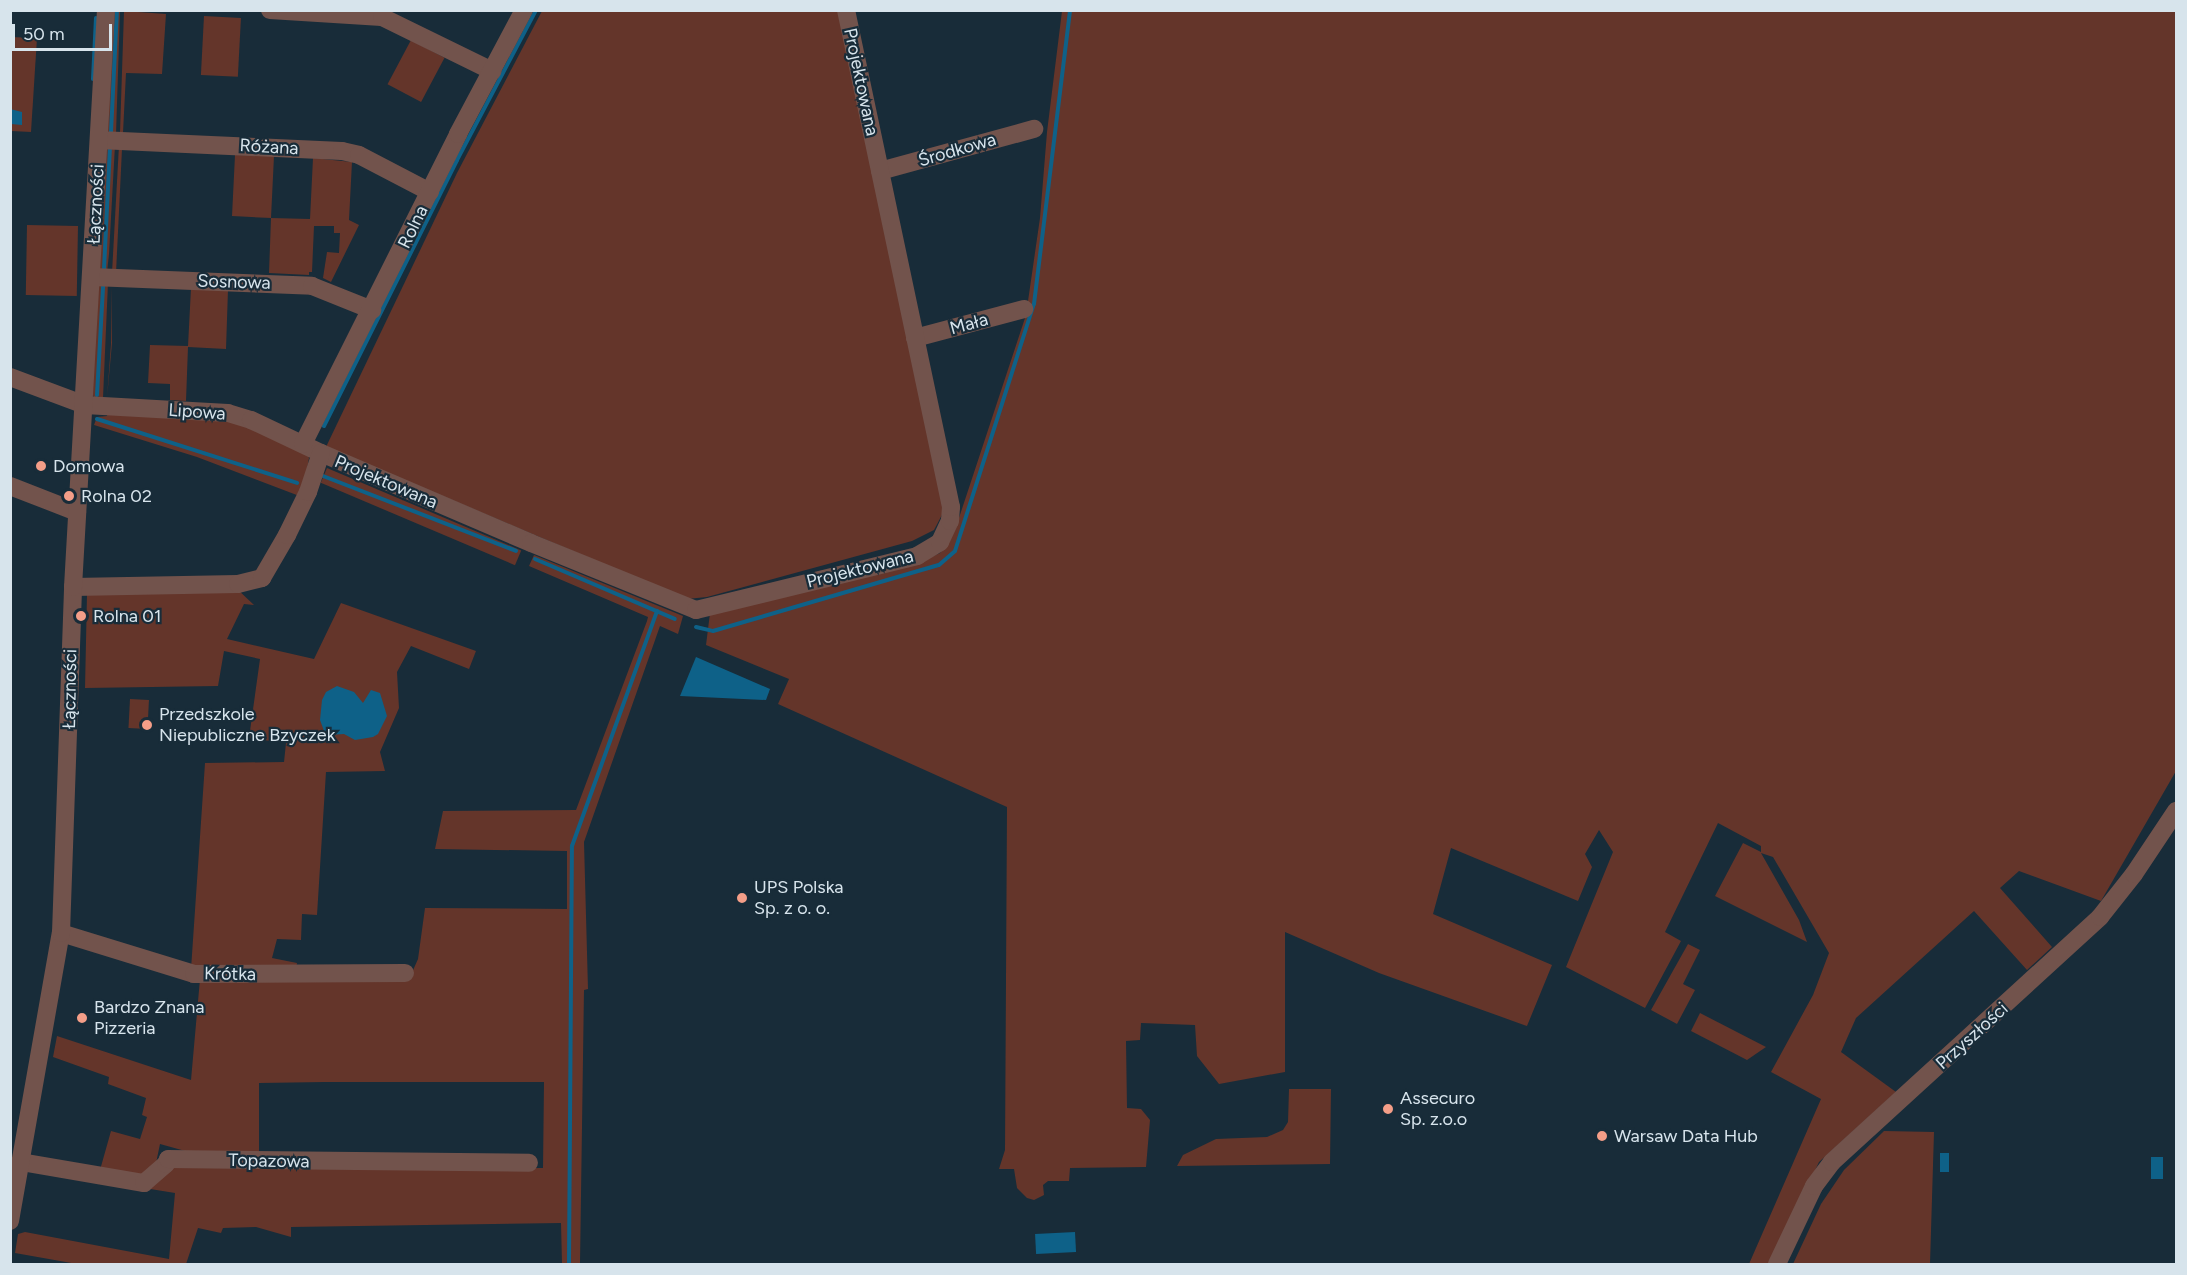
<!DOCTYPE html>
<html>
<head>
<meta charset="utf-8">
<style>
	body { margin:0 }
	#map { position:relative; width:2187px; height:1275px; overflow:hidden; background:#182c39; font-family:Figtree,sans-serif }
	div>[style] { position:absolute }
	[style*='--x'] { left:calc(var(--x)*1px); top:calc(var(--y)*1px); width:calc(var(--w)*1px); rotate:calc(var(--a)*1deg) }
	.green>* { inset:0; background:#64352a; transform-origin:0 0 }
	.water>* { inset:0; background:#0e6188; transform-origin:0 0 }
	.stream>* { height:4px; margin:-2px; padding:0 2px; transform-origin:2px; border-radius:2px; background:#0e6188 }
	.minor>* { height:18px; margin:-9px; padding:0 9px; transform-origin:9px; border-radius:9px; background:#72534c }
	.dots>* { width:16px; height:16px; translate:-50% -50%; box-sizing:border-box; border:3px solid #182c39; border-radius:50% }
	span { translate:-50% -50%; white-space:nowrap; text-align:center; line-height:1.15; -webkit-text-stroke:4.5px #182c39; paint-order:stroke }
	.street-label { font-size:18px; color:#d7e4ec }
	.poi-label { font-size:18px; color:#d7e4ec }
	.left { translate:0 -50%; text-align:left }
	.frame { position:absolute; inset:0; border:12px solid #d7e4ec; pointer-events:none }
	.scale { position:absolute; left:12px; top:24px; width:100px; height:27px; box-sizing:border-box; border:3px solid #d7e4ec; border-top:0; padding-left:8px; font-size:18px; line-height:21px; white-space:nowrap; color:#d7e4ec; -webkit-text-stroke:4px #182c39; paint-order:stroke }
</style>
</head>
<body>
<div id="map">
	<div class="green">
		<i style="clip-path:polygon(112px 11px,120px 11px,116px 134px,107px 131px)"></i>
		<i style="clip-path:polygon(124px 11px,166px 14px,162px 74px,126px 73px,123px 133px,120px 132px)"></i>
		<i style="clip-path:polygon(542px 11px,841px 11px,944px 511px,934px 530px,912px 541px,707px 597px,687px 599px,326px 447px,457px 173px)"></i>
		<i style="clip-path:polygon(1062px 11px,2176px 11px,2176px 771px,2101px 901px,2019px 871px,2000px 888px,2052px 947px,2027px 970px,1974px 911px,1856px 1018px,1841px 1052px,1896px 1092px,1819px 1162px,1770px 1264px,1749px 1264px,1821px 1099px,1771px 1072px,1813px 995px,1829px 953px,1773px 857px,1761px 853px,1799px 920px,1807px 942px,1715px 896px,1743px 843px,1761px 852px,1761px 846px,1718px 823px,1665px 932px,1681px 941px,1645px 1008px,1566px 967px,1613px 852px,1599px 830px,1585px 854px,1592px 867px,1578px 901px,1451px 848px,1433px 914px,1552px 965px,1527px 1026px,1379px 973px,1285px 932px,1285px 1072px,1219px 1084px,1197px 1056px,1195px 1025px,1141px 1023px,1140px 1040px,1126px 1041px,1127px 1108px,1141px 1109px,1150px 1120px,1146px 1167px,1070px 1168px,1069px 1181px,1048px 1181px,1043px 1185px,1044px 1195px,1034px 1200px,1027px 1198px,1017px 1188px,1014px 1169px,999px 1169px,1005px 1150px,1007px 807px,778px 704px,789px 679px,706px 645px,710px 613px,929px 558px,940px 553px,948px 543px,955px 530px,1026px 315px,1040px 218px,1047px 132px)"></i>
		<i style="left:204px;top:16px;width:37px;height:59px;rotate:3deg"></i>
		<i style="clip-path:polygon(10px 37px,37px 38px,31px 132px,11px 131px)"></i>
		<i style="left:411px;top:40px;width:38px;height:50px;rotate:28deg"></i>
		<i style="clip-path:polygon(115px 145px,109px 254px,107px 272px,99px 269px,106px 146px)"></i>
		<i style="clip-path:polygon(119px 145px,122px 149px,116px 273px,112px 273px)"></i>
		<i style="clip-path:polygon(235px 155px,274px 156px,271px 218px,310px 219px,313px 158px,352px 162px,349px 220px,359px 225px,331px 282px,323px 278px,327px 252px,339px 253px,340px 233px,334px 233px,334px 226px,314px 226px,312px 272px,309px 272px,309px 275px,269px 273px,271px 218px,232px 216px)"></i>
		<i style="left:27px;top:225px;width:51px;height:70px;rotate:1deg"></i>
		<i style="clip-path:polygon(98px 283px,108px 283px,103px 398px,97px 396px,96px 400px,92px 394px)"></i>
		<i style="clip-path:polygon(112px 285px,112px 343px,107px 398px,111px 344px)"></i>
		<i style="clip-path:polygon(191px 288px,228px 290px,226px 349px,188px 347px,186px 401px,170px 400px,170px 384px,148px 383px,150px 345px,188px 346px)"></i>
		<i style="clip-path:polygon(108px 412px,240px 422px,306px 451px,309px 458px,302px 497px,197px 457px,94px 425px,97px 417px,107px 416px)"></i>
		<i style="left:327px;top:468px;width:211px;height:16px;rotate:23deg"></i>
		<i style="clip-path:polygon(534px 555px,683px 616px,678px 634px,660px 626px,584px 842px,588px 989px,584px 990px,580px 1264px,562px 1264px,561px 1223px,291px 1227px,291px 1237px,256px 1227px,223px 1228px,221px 1233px,198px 1228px,186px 1264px,77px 1264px,15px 1253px,18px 1234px,25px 1232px,169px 1259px,175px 1193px,144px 1188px,177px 1164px,291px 1169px,543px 1168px,544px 1082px,325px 1082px,259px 1083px,259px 1154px,196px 1154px,160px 1144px,155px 1168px,142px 1177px,100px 1170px,111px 1131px,140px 1139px,147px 1117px,142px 1115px,146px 1098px,108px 1084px,109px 1077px,53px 1057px,57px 1036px,191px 1080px,200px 979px,410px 977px,418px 959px,425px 908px,567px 909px,567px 851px,435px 849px,443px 811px,576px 810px,647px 621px,648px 617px,529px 566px)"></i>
		<i style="clip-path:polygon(236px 588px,254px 605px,244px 604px,227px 639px,314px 659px,341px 603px,476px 651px,469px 669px,411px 646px,397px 672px,399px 708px,380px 752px,385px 771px,326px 772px,317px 915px,302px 914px,301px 940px,277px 939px,272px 958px,297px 963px,296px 969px,191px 969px,205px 763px,284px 762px,286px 743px,249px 738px,260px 659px,224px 651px,218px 686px,85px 688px,87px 594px)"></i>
		<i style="left:130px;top:699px;width:19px;height:29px;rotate:3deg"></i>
		<i style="clip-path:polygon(1688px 944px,1700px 950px,1683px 984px,1695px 990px,1677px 1024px,1651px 1010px)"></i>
		<i style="clip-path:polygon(1700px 1013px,1766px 1047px,1747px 1060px,1691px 1031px)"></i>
		<i style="clip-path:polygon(1289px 1089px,1331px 1089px,1330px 1164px,1177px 1166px,1183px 1155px,1216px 1139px,1267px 1137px,1283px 1130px,1288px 1122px)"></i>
		<i style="clip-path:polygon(1884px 1131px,1934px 1132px,1930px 1264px,1793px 1264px,1821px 1204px,1844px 1170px)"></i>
	</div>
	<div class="water">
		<i style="clip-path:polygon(10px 109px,22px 112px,22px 125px,11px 124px)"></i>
		<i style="clip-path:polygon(696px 657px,770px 689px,766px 700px,680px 696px)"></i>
		<i style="clip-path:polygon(337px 686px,354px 692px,363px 703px,371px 690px,380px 693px,387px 716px,378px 734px,373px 737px,355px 740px,344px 734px,329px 735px,324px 731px,320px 720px,322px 700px,326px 692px)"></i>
		<i style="left:1940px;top:1153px;width:9px;height:19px"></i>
		<i style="left:2151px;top:1157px;width:12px;height:22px"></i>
		<i style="left:1075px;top:1232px;width:20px;height:40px;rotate:87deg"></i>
	</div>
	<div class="stream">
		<i style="--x:93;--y:79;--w:61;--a:-87.2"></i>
		<i style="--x:111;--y:132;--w:122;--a:-87.2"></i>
		<i style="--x:104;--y:269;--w:122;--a:-87.2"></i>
		<i style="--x:97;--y:395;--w:109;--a:-86.8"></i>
		<i style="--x:97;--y:419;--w:210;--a:17.7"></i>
		<i style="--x:324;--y:426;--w:297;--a:-63.4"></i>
		<i style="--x:457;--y:160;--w:170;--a:-62.2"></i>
		<i style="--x:323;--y:476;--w:207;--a:21.2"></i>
		<i style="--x:535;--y:559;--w:152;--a:23.2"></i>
		<i style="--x:696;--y:627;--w:17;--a:13"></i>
		<i style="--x:713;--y:631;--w:235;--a:-16.3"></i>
		<i style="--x:939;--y:565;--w:21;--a:-41"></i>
		<i style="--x:955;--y:551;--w:259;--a:-72.3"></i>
		<i style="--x:1034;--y:304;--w:296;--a:-83"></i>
		<i style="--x:569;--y:1264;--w:418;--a:-89.6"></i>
		<i style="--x:572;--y:846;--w:250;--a:-70.1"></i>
	</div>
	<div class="minor">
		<i style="--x:270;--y:10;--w:112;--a:3.6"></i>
		<i style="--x:382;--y:17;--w:123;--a:26.1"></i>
		<i style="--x:99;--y:140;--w:243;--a:2.6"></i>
		<i style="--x:342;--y:151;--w:17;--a:13"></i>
		<i style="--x:359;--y:155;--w:80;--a:27.5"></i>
		<i style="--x:880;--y:171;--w:160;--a:-15.3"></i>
		<i style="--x:92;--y:277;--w:220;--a:2.3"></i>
		<i style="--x:312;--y:286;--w:65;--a:21.8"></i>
		<i style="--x:915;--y:338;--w:113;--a:-14.9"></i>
		<i style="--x:10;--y:377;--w:80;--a:20.5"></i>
		<i style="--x:85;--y:405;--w:143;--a:3.2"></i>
		<i style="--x:228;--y:413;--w:24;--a:17"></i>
		<i style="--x:251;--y:420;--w:77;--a:25.2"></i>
		<i style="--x:321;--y:453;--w:228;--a:23.2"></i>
		<i style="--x:531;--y:543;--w:178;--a:22.1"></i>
		<i style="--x:696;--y:610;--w:228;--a:-13.7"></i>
		<i style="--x:917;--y:556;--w:27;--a:-31"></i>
		<i style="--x:940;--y:542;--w:23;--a:-65"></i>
		<i style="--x:950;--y:521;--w:14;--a:-86"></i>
		<i style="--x:951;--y:507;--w:508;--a:-101.93"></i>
		<i style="--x:303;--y:444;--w:347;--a:-63.4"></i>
		<i style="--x:458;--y:134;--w:140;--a:-62"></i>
		<i style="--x:10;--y:486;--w:72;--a:21.2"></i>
		<i style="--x:73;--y:587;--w:165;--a:-1"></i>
		<i style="--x:238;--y:584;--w:25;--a:-14"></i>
		<i style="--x:262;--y:578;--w:50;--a:-59.8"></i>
		<i style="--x:287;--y:535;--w:48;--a:-64"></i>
		<i style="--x:308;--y:492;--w:41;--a:-71.6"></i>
		<i style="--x:61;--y:933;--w:139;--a:17.1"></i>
		<i style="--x:194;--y:974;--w:211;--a:-0.3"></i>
		<i style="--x:21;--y:1162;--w:125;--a:9.7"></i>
		<i style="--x:144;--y:1183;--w:29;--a:-41"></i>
		<i style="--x:166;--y:1164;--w:5;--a:-68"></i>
		<i style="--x:168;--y:1159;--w:361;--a:0.6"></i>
		<i style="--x:10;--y:1221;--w:292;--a:-80"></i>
		<i style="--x:61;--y:933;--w:346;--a:-88"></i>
		<i style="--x:73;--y:587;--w:578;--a:-86.73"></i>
		<i style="--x:1777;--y:1264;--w:86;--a:-64.6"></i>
		<i style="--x:1814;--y:1186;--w:30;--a:-53"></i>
		<i style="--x:1832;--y:1162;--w:363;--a:-42.4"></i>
		<i style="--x:2100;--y:917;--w:55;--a:-51.7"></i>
		<i style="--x:2134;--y:874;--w:76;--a:-56.3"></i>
	</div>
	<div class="dots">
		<i style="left:41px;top:466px;background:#f49e88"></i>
		<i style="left:69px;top:496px;background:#f49e88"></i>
		<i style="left:81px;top:616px;background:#f49e88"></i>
		<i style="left:147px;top:725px;background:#f49e88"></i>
		<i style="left:742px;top:898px;background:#f49e88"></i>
		<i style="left:82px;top:1018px;background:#f49e88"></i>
		<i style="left:1388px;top:1109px;background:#f49e88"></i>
		<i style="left:1602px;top:1136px;background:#f49e88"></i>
	</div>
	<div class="street-label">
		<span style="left:861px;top:82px;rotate:78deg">Projektowana</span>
		<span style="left:269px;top:147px;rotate:3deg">Różana</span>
		<span style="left:957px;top:150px;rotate:-16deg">Środkowa</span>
		<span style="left:96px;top:204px;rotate:-87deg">Łączności</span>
		<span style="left:413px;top:227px;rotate:-64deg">Rolna</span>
		<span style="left:234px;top:282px;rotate:2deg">Sosnowa</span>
		<span style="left:969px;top:324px;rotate:-15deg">Mała</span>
		<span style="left:197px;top:412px;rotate:4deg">Lipowa</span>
		<span style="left:386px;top:482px;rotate:23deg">Projektowana</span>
		<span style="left:860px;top:569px;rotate:-14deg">Projektowana</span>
		<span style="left:70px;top:689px;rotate:-89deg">Łączności</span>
		<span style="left:230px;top:974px;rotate:1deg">Krótka</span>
		<span style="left:1972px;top:1036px;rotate:-42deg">Przyszłości</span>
		<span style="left:269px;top:1161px;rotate:1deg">Topazowa</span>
	</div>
	<div class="poi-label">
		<span class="left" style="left:53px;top:466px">Domowa</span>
		<span class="left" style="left:81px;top:496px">Rolna 02</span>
		<span class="left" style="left:93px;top:616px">Rolna 01</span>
		<span class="left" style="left:159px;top:725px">Przedszkole<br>Niepubliczne Bzyczek</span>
		<span class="left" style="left:754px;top:898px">UPS Polska<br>Sp. z o. o.</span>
		<span class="left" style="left:94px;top:1018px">Bardzo Znana<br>Pizzeria</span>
		<span class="left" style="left:1400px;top:1109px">Assecuro<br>Sp. z.o.o</span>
		<span class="left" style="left:1614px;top:1136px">Warsaw Data Hub</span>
	</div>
	<div class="frame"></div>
	<div class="scale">50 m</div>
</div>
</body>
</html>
